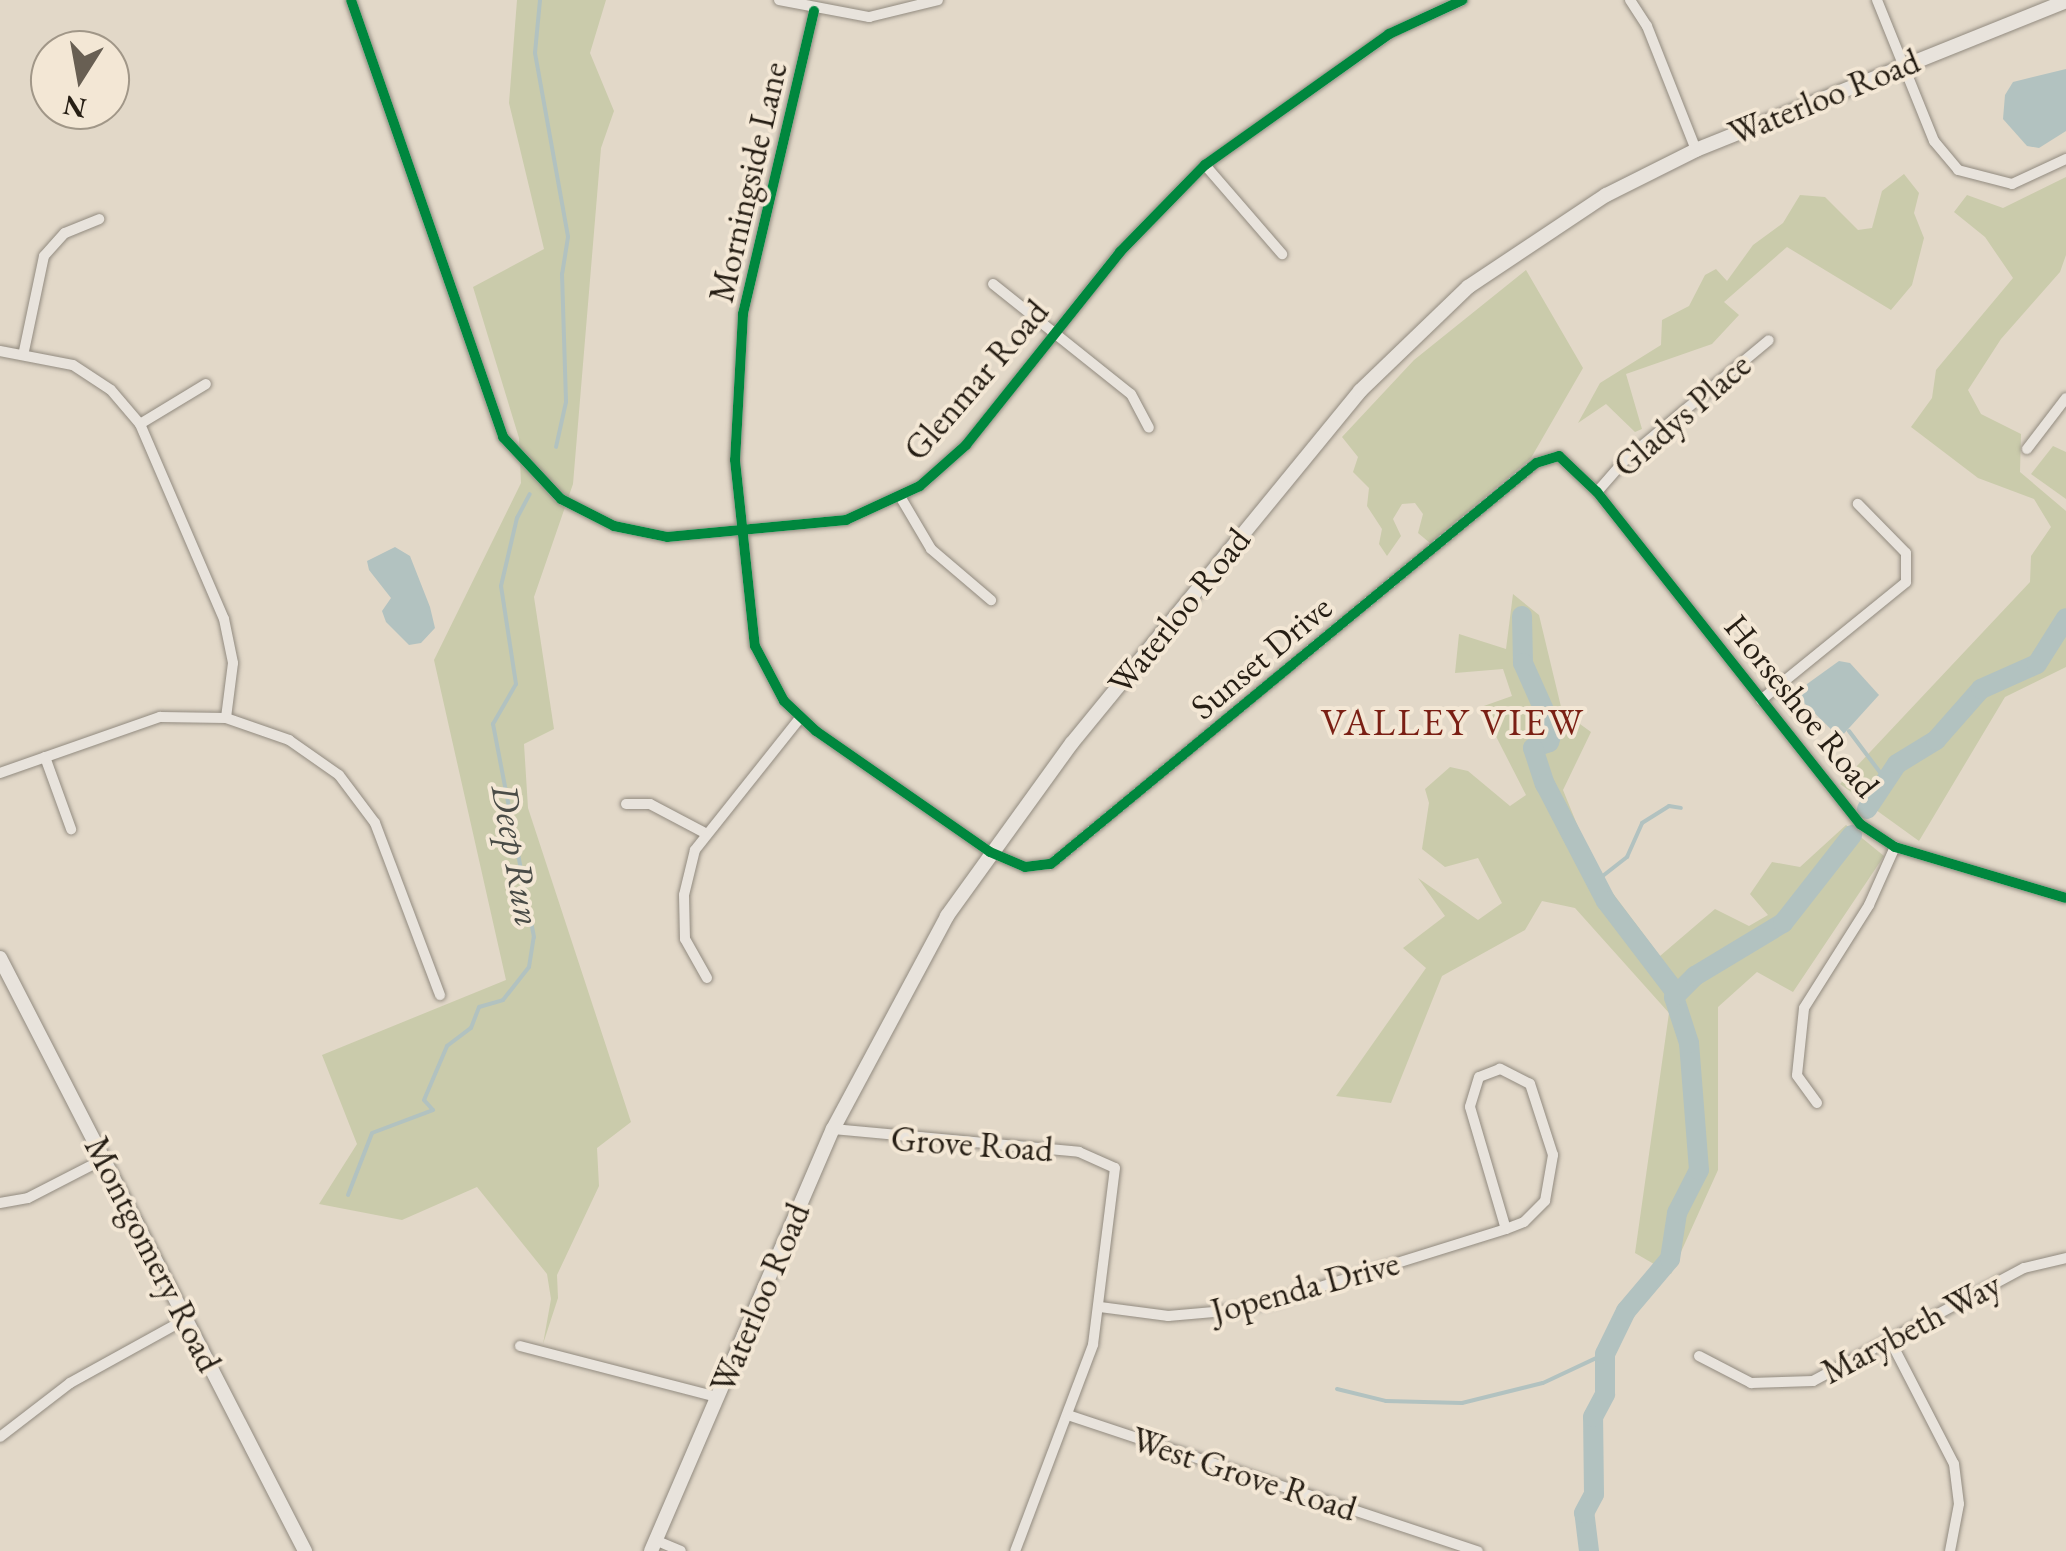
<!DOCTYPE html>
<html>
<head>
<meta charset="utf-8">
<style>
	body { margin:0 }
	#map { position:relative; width:2066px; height:1551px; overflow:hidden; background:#e2d8c8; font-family:"EB Garamond",serif }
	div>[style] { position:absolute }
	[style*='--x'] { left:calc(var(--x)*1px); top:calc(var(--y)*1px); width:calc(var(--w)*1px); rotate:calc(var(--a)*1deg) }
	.green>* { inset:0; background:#cacbab }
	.water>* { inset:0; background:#b2c2c0 }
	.stream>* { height:4px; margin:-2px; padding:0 2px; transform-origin:2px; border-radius:2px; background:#b2c2c0 }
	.river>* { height:20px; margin:-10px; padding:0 10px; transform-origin:10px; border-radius:10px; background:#b2c2c0 }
	.roads { filter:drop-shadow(0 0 2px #928b80) drop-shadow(0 0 2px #928b80) }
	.minor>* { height:10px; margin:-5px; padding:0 5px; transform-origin:5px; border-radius:5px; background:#e8e3dc }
	.secondary>* { height:14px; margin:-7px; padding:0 7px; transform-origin:7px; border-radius:7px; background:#e8e3dc }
	.cycleway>* { height:10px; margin:-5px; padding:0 5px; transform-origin:5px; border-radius:5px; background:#00873e }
	span { translate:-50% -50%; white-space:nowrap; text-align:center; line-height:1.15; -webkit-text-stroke:8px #f3e7d5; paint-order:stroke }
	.street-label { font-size:35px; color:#261e14 }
	.neighbourhood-label { font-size:38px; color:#7a1f14; letter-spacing:2.5px }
	.water-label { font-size:38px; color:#4a4c47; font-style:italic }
	.north { position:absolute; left:30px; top:30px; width:100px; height:100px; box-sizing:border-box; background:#f3e7d5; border:2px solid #a19788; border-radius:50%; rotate:191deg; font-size:28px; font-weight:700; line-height:40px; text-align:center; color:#261e14 }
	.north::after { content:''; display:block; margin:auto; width:35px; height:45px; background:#685f53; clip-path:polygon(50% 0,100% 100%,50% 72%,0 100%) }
</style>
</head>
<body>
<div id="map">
	<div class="green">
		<i style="clip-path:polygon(517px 0,606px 0,590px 53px,614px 111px,601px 148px,573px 484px,534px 597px,554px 729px,524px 744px,528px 808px,631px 1122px,597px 1148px,599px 1186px,557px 1275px,558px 1298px,543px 1344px,551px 1299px,547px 1274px,477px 1187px,402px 1220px,319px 1204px,357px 1144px,322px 1055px,506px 980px,434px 660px,521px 483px,519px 438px,473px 287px,544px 249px,509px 103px)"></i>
		<i style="clip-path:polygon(1904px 174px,1919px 193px,1914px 213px,1924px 238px,1912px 285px,1891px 310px,1787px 247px,1724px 302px,1739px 315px,1712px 344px,1626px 374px,1642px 429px,1635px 432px,1606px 404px,1578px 423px,1600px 383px,1661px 345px,1662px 320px,1689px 306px,1705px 275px,1716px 269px,1727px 281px,1753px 245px,1783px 223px,1800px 195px,1825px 197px,1858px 230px,1872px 228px,1882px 191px)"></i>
		<i style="clip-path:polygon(2066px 177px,2066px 255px,2060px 272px,2001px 339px,1968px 390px,1981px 414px,2021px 434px,2020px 472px,2066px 511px,2066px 667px,2005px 697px,1919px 841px,1840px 784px,2030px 582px,2031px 556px,2051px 527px,2034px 499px,1978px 478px,1911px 427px,1932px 398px,1936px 370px,2013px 278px,1985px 237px,1954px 212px,1967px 195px,2003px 208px)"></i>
		<i style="clip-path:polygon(1526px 270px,1583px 368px,1531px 458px,1430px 543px,1418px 533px,1423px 514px,1415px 503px,1402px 504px,1393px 519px,1401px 536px,1387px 556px,1379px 544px,1382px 529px,1367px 506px,1369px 488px,1353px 472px,1358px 457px,1342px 437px,1414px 360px)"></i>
		<i style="clip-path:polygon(2053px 446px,2066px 452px,2066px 499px,2031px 474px)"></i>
		<i style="clip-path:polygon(1513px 594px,1539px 615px,1562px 711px,1591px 732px,1563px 790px,1596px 871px,1660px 956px,1715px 909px,1749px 926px,1768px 915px,1750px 894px,1772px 862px,1800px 867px,1846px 825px,1884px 856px,1793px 992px,1757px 972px,1718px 1007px,1718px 1170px,1671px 1274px,1635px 1253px,1669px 1013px,1575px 908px,1542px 901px,1525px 930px,1442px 976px,1391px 1103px,1336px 1096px,1426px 968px,1403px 948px,1445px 916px,1418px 878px,1478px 920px,1502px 903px,1478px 858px,1445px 867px,1422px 849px,1429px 803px,1425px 789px,1450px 767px,1468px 771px,1510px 806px,1526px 795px,1481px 707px,1512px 696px,1503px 669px,1455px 673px,1459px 634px,1506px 649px)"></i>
	</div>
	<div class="water">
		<i style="clip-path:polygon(2066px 69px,2066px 131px,2039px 148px,2027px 146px,2003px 119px,2005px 95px,2013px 82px)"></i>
		<i style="clip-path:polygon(395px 547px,410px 556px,430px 607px,435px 628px,421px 643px,409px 645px,386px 622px,382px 611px,391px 598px,369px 570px,367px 561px)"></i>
		<i style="clip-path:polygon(1839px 661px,1850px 663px,1879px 695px,1840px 738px,1800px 699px,1807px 684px)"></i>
	</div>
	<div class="stream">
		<i style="--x:540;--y:0;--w:53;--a:95.4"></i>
		<i style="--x:535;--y:53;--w:187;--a:79.8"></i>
		<i style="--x:568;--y:237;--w:37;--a:99"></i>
		<i style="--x:562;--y:274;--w:128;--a:88.2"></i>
		<i style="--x:566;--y:402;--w:46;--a:102.5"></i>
		<i style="--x:1849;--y:731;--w:60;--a:53.1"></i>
		<i style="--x:1595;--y:882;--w:41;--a:-38"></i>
		<i style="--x:1627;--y:857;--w:37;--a:-66"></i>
		<i style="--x:1642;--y:823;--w:32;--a:-32"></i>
		<i style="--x:1669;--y:806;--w:12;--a:9"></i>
		<i style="--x:348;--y:1195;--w:66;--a:-68.8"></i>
		<i style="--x:372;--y:1133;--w:65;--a:-20.7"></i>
		<i style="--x:433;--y:1110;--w:13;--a:-132"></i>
		<i style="--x:424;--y:1100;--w:59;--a:-66.9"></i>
		<i style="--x:447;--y:1046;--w:30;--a:-37"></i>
		<i style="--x:471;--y:1028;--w:22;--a:-69"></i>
		<i style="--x:479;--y:1007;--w:25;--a:-16"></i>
		<i style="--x:503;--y:1000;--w:42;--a:-51.8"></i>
		<i style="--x:529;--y:967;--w:30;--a:-81"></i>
		<i style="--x:534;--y:937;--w:217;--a:-100.9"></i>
		<i style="--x:493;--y:724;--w:46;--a:-60.1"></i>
		<i style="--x:516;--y:684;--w:99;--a:-98.7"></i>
		<i style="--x:501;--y:586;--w:70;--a:-76.8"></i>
		<i style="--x:517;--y:518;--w:27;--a:-62"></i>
		<i style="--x:1337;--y:1389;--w:50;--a:13.8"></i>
		<i style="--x:1386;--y:1401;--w:76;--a:1.5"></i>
		<i style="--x:1462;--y:1403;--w:83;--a:-13.9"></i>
		<i style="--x:1543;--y:1383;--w:68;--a:-25.1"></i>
	</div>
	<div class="river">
		<i style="--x:1522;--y:616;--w:47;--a:88.8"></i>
		<i style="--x:1523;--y:663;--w:73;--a:65.9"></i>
		<i style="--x:1553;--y:730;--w:13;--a:108"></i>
		<i style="--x:1549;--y:742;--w:17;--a:159"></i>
		<i style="--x:1533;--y:748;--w:38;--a:72"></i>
		<i style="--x:1545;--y:784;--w:132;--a:62.5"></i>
		<i style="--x:1606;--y:901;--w:116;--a:52.7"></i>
		<i style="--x:1867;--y:809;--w:54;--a:-56.3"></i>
		<i style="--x:1897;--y:764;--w:46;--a:-31.6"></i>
		<i style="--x:1936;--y:740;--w:68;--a:-48.6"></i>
		<i style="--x:1981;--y:689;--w:61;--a:-24.1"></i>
		<i style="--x:2037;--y:664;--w:54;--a:-57.8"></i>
		<i style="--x:1589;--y:1551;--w:38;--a:-97"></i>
		<i style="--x:1584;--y:1513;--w:21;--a:-62"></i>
		<i style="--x:1594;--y:1494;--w:77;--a:-90.7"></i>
		<i style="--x:1593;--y:1417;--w:26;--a:-62"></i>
		<i style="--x:1605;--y:1394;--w:40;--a:-90"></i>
		<i style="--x:1605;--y:1354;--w:48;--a:-64"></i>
		<i style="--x:1626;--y:1311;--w:68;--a:-49.8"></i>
		<i style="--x:1670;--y:1259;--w:47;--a:-81.3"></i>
		<i style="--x:1677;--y:1213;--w:48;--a:-62.9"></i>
		<i style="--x:1699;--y:1170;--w:127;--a:-94.5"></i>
		<i style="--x:1689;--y:1043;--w:48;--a:-108.1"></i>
		<i style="--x:1674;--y:997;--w:30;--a:-45"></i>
		<i style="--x:1695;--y:976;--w:103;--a:-31.1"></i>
		<i style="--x:1783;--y:923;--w:112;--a:-51.9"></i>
	</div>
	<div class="roads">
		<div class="minor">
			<i style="--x:351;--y:0;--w:463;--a:70.8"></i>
			<i style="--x:503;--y:437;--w:85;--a:46.9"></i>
			<i style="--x:561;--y:499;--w:59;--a:27"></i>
			<i style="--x:614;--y:526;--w:54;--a:11.7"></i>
			<i style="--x:667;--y:537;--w:180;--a:-5.4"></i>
			<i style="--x:846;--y:520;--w:81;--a:-24.7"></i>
			<i style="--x:920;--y:486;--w:62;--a:-41.7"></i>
			<i style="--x:966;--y:445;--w:247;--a:-51.4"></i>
			<i style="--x:1120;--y:252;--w:122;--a:-45.7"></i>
			<i style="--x:1205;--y:165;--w:226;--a:-35.4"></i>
			<i style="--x:1389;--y:34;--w:81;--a:-24.7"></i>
			<i style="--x:779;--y:0;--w:92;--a:10.7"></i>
			<i style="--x:869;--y:17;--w:71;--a:-13.8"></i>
			<i style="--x:1630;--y:0;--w:31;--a:57"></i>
			<i style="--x:1647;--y:26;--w:133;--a:68.4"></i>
			<i style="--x:1877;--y:0;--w:152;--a:68"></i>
			<i style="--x:1934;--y:141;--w:38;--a:50"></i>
			<i style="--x:1958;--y:170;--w:56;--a:14.5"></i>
			<i style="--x:2012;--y:184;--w:60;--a:-24.8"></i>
			<i style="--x:814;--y:11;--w:311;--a:103.2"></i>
			<i style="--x:743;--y:314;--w:146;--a:93.1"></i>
			<i style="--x:735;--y:460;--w:187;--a:83.9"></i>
			<i style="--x:755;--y:646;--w:62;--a:62.2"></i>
			<i style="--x:784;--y:701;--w:44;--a:43.2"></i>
			<i style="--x:816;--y:731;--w:212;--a:34.8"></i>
			<i style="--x:990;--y:852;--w:38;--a:23"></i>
			<i style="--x:1025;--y:867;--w:26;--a:-7"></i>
			<i style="--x:1051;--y:864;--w:629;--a:-39.58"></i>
			<i style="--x:1536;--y:463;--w:24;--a:-17"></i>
			<i style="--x:1559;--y:456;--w:52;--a:43.5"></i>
			<i style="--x:1597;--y:492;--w:424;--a:51.6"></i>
			<i style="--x:1860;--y:824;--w:42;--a:33.3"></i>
			<i style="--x:1895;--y:847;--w:178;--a:16.6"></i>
			<i style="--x:1205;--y:165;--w:118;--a:49.1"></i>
			<i style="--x:993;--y:284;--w:176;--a:38.6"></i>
			<i style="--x:1131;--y:394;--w:38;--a:62"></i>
			<i style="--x:0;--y:351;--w:74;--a:10.9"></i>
			<i style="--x:73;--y:365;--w:45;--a:33.3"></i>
			<i style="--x:111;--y:390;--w:45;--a:49.5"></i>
			<i style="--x:140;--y:424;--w:212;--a:66.7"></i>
			<i style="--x:224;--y:619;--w:45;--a:78.4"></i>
			<i style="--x:233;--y:663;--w:55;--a:97.3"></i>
			<i style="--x:24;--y:351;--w:97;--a:-78.1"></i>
			<i style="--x:44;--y:256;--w:31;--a:-48"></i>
			<i style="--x:65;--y:233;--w:37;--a:-22"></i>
			<i style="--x:140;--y:424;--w:77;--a:-31.2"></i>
			<i style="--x:2027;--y:449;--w:64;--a:-52.6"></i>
			<i style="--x:1597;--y:492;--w:43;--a:-48.8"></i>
			<i style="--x:1625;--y:460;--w:187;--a:-39.8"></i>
			<i style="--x:901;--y:498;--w:59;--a:59.5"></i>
			<i style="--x:931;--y:549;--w:79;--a:40.4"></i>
			<i style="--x:1761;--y:700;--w:187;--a:-39.1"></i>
			<i style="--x:1906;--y:582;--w:29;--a:-90"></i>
			<i style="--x:1906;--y:553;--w:69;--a:-134.4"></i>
			<i style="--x:45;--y:757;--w:77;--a:70.1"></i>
			<i style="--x:0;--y:773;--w:170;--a:-19.3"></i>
			<i style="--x:160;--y:717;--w:66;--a:0.9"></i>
			<i style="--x:226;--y:718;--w:67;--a:19.2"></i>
			<i style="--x:289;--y:740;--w:61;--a:35"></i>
			<i style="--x:339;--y:775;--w:60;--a:53.1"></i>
			<i style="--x:375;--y:823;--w:184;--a:69.3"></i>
			<i style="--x:626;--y:804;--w:24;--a:0"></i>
			<i style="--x:650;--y:804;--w:60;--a:27.8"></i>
			<i style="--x:707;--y:978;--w:45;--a:-119.4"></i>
			<i style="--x:685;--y:939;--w:44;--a:-91.3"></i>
			<i style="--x:684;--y:895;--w:46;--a:-76.3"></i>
			<i style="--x:695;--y:850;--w:169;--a:-51.5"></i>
			<i style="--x:1817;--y:1103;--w:34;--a:-126"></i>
			<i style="--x:1797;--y:1075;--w:67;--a:-84"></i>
			<i style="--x:1804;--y:1008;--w:122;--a:-57.7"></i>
			<i style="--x:1869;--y:905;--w:64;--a:-65.9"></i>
			<i style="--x:833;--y:1129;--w:247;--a:5.3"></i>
			<i style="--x:1079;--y:1152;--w:39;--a:24"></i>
			<i style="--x:1115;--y:1168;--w:178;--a:97.1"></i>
			<i style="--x:1093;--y:1345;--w:220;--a:110.7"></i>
			<i style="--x:0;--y:1203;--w:28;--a:-10"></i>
			<i style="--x:28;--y:1198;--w:85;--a:-27.2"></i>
			<i style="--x:1100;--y:1307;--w:69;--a:7.5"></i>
			<i style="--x:1168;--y:1316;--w:69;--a:-5"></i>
			<i style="--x:1237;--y:1310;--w:39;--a:-13"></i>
			<i style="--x:1275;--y:1301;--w:242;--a:-17.3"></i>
			<i style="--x:1506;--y:1229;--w:19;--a:-21"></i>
			<i style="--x:1524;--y:1222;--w:30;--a:-45"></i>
			<i style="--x:1545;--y:1201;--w:47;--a:-80.1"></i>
			<i style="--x:1553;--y:1155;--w:75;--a:-107.9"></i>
			<i style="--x:1530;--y:1084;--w:34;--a:-153"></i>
			<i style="--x:1500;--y:1069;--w:22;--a:159"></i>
			<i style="--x:1479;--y:1077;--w:31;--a:107"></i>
			<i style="--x:1470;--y:1107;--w:127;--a:73.6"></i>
			<i style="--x:1891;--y:1342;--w:137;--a:62.7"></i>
			<i style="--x:1954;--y:1464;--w:40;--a:82.9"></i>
			<i style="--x:1959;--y:1504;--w:48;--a:100.8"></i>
			<i style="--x:520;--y:1346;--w:203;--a:14.5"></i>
			<i style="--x:1699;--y:1356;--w:59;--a:27.4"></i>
			<i style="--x:1751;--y:1383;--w:62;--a:-1.8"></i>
			<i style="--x:1813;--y:1381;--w:239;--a:-28.2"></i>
			<i style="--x:2024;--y:1268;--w:43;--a:-13.4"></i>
			<i style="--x:1068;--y:1415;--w:432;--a:18.4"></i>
			<i style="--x:0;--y:1437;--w:88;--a:-37.6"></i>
			<i style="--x:70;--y:1383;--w:132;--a:-28.9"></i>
			<i style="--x:655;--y:1540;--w:28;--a:23"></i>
		</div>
		<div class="secondary">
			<i style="--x:0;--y:958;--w:667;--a:62.78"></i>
			<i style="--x:651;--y:1551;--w:460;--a:-66.7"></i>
			<i style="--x:833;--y:1129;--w:242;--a:-61.8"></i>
			<i style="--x:947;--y:916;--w:213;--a:-54.2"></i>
			<i style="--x:1072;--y:743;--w:455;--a:-50.7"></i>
			<i style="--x:1360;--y:391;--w:150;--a:-43.9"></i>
			<i style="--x:1468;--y:287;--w:166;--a:-33.7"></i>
			<i style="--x:1606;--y:195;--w:101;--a:-26.6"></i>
			<i style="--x:1696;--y:150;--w:399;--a:-21.9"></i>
		</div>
	</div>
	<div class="cycleway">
		<i style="--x:351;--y:0;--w:463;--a:70.8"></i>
		<i style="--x:503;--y:437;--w:85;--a:46.9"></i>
		<i style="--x:561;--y:499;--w:59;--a:27"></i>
		<i style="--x:614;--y:526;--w:54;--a:11.7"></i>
		<i style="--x:667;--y:537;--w:180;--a:-5.4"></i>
		<i style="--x:846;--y:520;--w:81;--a:-24.7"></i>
		<i style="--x:920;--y:486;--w:62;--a:-41.7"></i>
		<i style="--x:966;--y:445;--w:247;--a:-51.4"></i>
		<i style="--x:1120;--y:252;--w:122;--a:-45.7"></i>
		<i style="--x:1205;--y:165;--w:226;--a:-35.4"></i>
		<i style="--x:1389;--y:34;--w:81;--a:-24.7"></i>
		<i style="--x:814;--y:11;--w:311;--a:103.2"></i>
		<i style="--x:743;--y:314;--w:146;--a:93.1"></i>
		<i style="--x:735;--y:460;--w:187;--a:83.9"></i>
		<i style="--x:755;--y:646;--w:62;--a:62.2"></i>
		<i style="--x:784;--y:701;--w:44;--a:43.2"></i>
		<i style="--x:816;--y:731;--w:212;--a:34.8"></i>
		<i style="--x:990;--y:852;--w:38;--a:23"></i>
		<i style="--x:1025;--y:867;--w:26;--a:-7"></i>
		<i style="--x:1051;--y:864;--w:629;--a:-39.58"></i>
		<i style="--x:1536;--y:463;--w:24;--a:-17"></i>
		<i style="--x:1559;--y:456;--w:52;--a:43.5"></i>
		<i style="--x:1597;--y:492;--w:424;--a:51.6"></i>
		<i style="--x:1860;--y:824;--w:42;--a:33.3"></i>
		<i style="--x:1895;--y:847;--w:178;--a:16.6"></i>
	</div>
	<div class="street-label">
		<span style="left:1824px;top:97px;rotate:-22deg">Waterloo Road</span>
		<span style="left:748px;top:182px;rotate:-77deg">Morningside Lane</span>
		<span style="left:976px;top:380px;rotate:-49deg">Glenmar Road</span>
		<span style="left:1682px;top:415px;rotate:-41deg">Gladys Place</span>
		<span style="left:1179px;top:611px;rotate:-51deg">Waterloo Road</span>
		<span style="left:1261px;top:657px;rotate:-40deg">Sunset Drive</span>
		<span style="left:1802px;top:706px;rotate:51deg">Horseshoe Road</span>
		<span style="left:972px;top:1144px;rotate:4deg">Grove Road</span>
		<span style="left:153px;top:1254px;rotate:63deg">Montgomery Road</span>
		<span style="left:1305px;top:1287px;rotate:-15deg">Jopenda Drive</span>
		<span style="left:760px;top:1298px;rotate:-67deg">Waterloo Road</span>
		<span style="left:1911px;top:1328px;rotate:-28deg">Marybeth Way</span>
		<span style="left:1244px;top:1474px;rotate:18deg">West Grove Road</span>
	</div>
	<div class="neighbourhood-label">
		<span style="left:1453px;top:722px">VALLEY VIEW</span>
	</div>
	<div class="water-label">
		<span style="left:517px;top:855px;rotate:80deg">Deep Run</span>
	</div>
	<div class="north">N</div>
</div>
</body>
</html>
